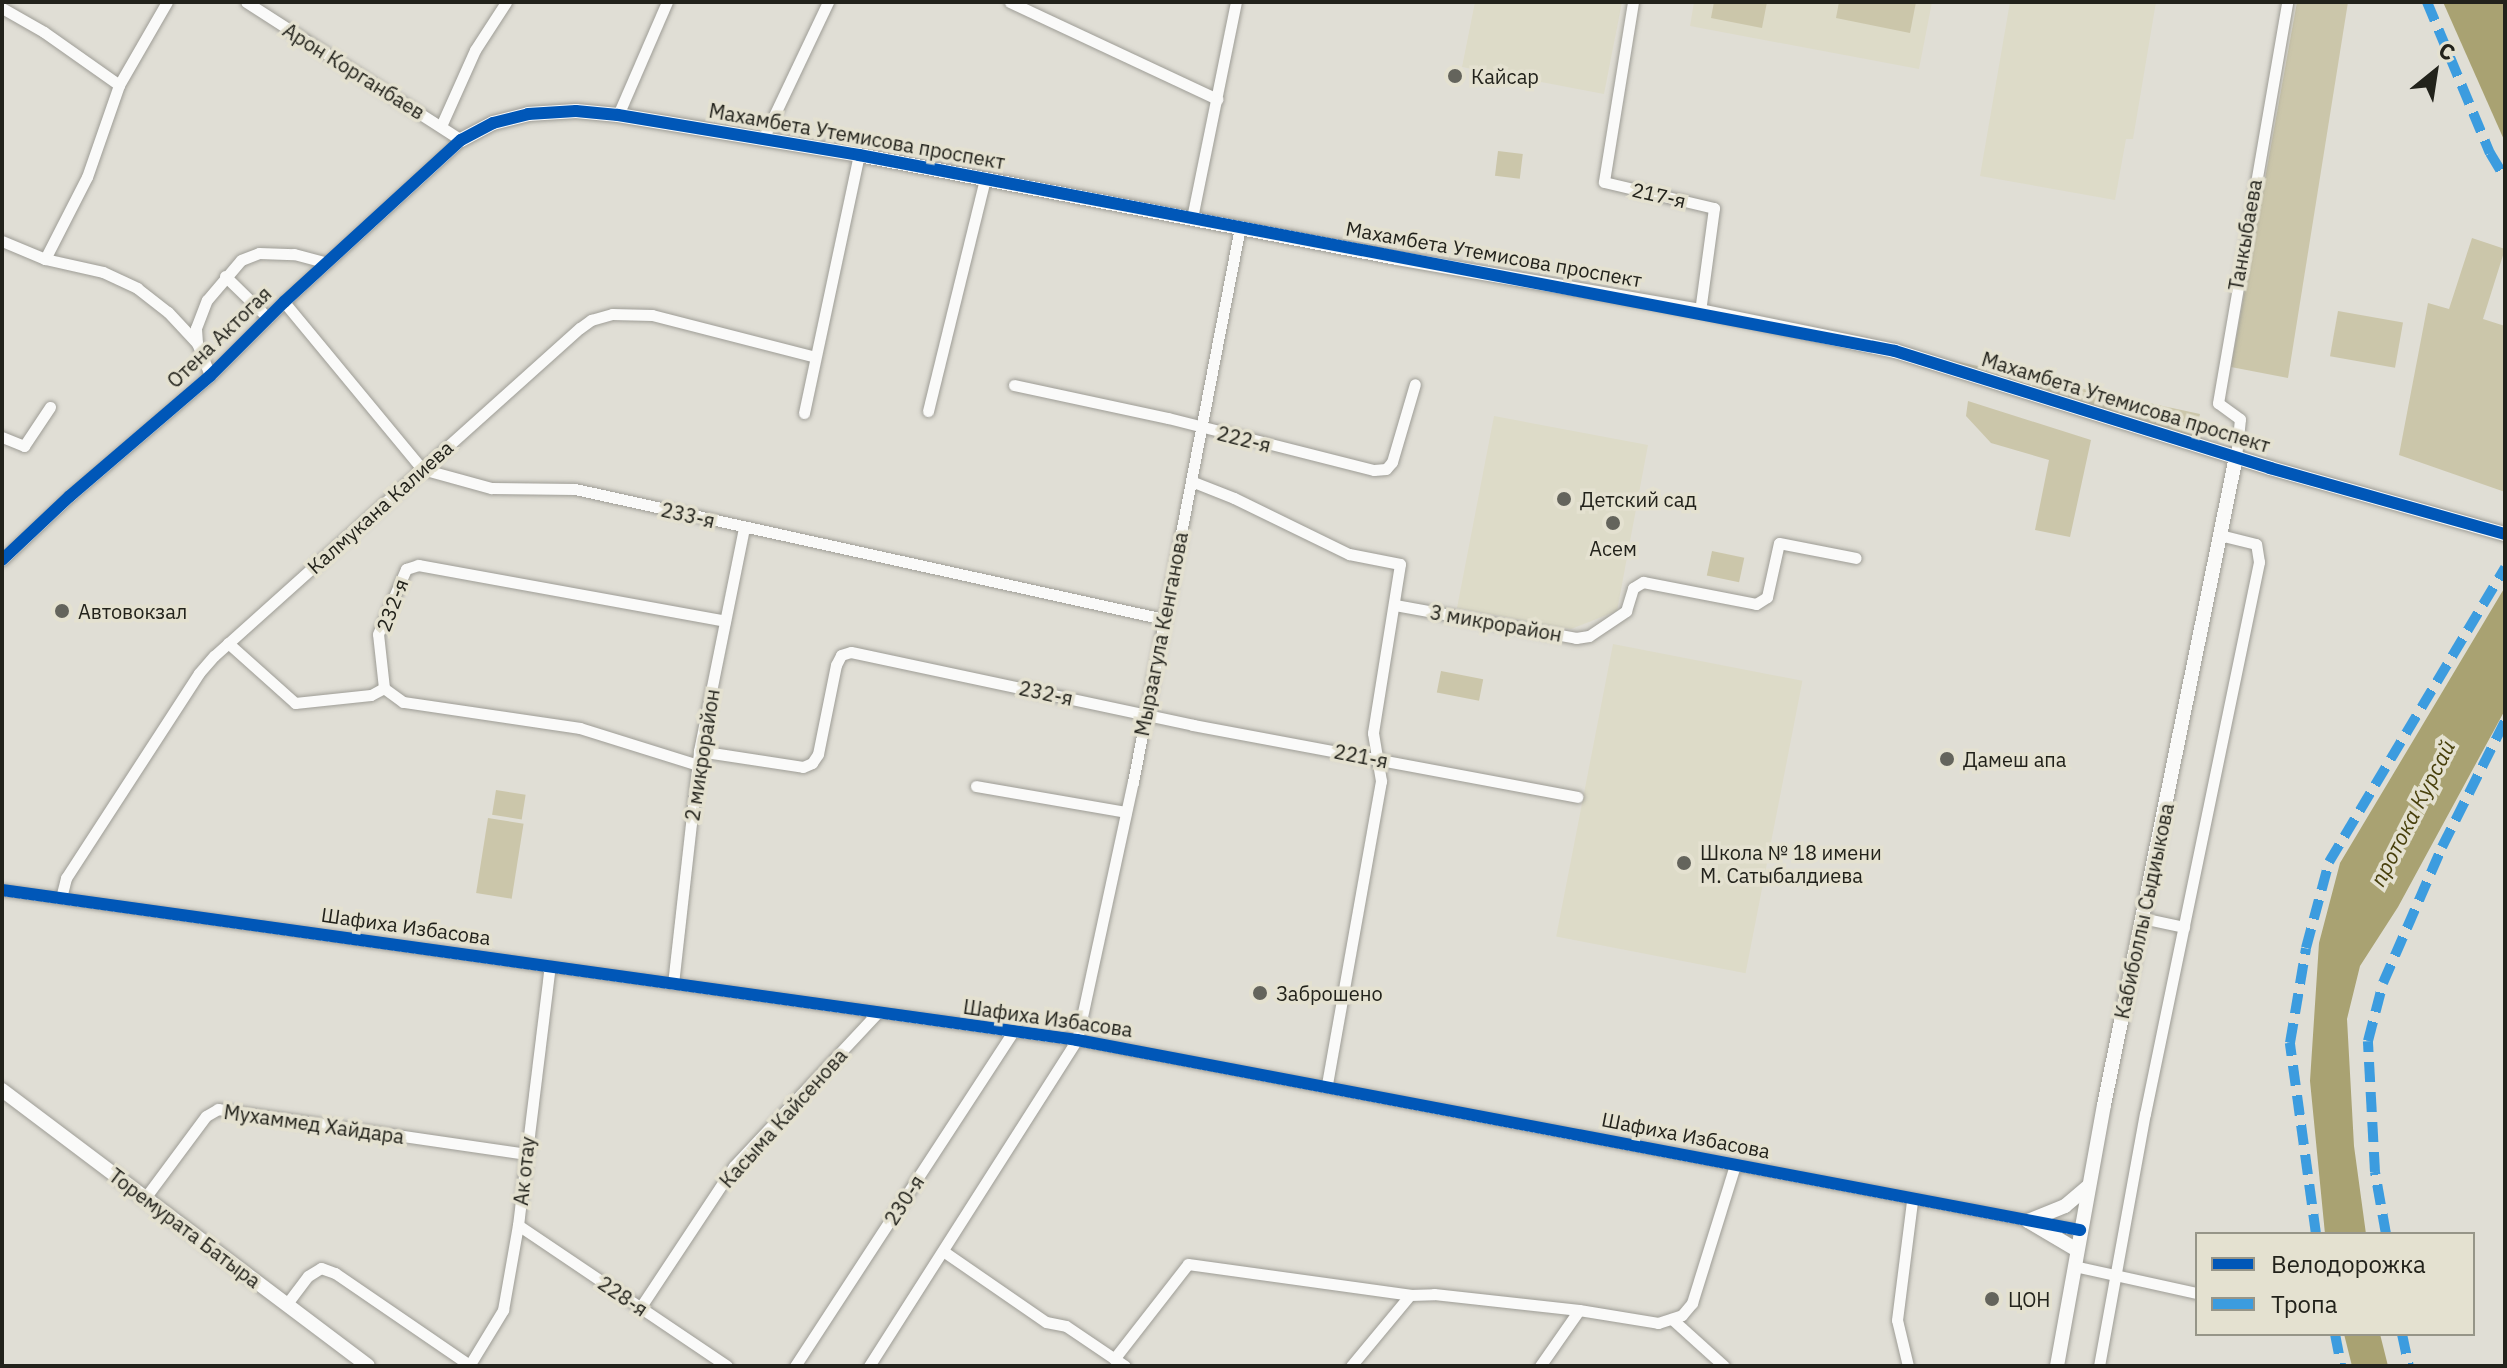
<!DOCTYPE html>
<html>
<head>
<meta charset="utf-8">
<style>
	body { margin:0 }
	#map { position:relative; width:2507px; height:1368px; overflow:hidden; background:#e0ded5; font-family:"IBM Plex Sans",sans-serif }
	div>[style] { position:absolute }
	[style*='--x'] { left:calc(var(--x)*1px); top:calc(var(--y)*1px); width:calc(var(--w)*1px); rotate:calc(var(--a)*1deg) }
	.built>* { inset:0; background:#dddbc8; transform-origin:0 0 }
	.green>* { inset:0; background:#cbc6aa; transform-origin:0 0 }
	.water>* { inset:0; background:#a9a272 }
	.roads { filter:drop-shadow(0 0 2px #9e9d96) drop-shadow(0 0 2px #9e9d96) }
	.minor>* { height:11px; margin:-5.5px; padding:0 5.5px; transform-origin:5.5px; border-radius:5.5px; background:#fafaf9 }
	.tertiary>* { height:14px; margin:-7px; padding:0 7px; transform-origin:7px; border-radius:7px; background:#fafaf9 }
	.quiet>* { height:10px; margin-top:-5px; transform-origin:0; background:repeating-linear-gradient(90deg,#3c9cdf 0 20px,transparent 0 30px) }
	.cycleway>* { height:12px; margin:-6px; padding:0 6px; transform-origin:6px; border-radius:6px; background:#0057b8 }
	.dots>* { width:22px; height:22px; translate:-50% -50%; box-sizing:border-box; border:4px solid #e4e1d0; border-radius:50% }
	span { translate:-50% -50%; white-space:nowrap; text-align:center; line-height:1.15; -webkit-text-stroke:7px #e4e1d0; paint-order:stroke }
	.street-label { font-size:20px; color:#22221b }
	.poi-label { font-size:20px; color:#22221b }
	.left { translate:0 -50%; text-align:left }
	.water-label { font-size:22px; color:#473f0b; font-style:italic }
	.frame { position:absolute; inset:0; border:4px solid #22221b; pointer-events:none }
	.legend { position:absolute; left:2195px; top:1232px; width:280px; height:104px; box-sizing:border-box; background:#e4e1d0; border:2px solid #969588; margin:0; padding:10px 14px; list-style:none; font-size:24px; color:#22221b }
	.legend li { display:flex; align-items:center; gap:16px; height:40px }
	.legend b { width:40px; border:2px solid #969588 }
	.north { position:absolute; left:2395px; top:32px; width:80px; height:80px; -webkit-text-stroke:6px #e4e1d0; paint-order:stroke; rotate:30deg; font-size:22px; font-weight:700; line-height:32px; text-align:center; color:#22221b }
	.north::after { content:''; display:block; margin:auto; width:28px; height:36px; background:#22221b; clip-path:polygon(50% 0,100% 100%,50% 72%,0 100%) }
</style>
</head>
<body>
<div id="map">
	<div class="built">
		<i style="clip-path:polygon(1475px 2px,1622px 2px,1604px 94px,1462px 67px)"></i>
		<i style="clip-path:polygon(1694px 2px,1932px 2px,1919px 69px,1690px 26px)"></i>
		<i style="clip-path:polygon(2010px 2px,2156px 2px,2133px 139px,2126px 139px,2115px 200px,1980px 176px)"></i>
		<i style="clip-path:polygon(1494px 416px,1648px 445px,1617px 611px,1571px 629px,1457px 608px)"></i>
		<i style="left:1613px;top:644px;width:193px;height:298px;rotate:11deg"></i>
	</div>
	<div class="green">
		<i style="clip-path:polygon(1714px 2px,1767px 2px,1762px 28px,1711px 18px)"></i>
		<i style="clip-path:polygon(1839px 2px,1916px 2px,1910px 33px,1836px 18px)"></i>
		<i style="clip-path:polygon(2297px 2px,2348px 2px,2288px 378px,2231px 367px)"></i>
		<i style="left:1498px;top:151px;width:25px;height:25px;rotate:7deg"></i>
		<i style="clip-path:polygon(2472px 238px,2505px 249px,2483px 319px,2505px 326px,2505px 492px,2399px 455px,2428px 303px,2449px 309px)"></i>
		<i style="left:2338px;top:311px;width:66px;height:46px;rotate:10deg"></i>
		<i style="clip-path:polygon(1950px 360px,2200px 414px,2194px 437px,1949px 364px)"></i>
		<i style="clip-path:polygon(1968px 401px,2091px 440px,2070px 537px,2035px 530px,2049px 460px,1991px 443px,1966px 416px)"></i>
		<i style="left:1712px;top:551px;width:33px;height:25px;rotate:12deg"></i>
		<i style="left:1441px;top:671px;width:43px;height:22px;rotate:11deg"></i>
		<i style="left:496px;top:790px;width:30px;height:25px;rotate:9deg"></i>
		<i style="left:488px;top:818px;width:36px;height:76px;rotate:9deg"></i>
	</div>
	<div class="water">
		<i style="clip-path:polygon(2443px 2px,2505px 2px,2505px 142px)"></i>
		<i style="clip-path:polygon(2505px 587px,2505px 710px,2398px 907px,2360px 966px,2347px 1019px,2354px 1146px,2366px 1234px,2325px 1234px,2310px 1081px,2319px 943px,2340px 863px)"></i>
		<i style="clip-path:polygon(2344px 1334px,2380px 1334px,2388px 1366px,2352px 1366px)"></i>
	</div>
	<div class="roads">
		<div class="minor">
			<i style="--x:1010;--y:2;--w:229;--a:25.1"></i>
			<i style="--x:1633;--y:2;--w:182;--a:99.2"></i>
			<i style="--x:1604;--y:182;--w:113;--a:13.3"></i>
			<i style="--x:1714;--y:208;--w:104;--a:97.7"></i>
			<i style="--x:2;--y:8;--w:48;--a:29.7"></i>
			<i style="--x:44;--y:32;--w:92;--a:35.2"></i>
			<i style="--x:618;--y:115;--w:123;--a:-66.6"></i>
			<i style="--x:441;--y:126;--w:83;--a:-65.9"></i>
			<i style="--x:475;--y:50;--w:57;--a:-57.1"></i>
			<i style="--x:763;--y:139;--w:152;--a:-64.6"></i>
			<i style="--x:1192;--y:218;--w:220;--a:-78.5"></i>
			<i style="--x:2;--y:241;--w:47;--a:22.7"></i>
			<i style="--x:45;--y:259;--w:59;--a:12.6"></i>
			<i style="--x:103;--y:272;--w:38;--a:25"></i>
			<i style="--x:137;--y:288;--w:39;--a:38"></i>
			<i style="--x:168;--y:312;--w:42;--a:46.9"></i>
			<i style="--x:197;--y:343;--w:35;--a:68"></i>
			<i style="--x:45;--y:259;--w:92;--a:-62.9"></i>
			<i style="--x:87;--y:177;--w:97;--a:-70.8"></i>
			<i style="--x:119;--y:85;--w:96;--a:-60"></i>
			<i style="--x:225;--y:276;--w:60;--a:44.3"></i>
			<i style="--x:284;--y:302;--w:217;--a:50.4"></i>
			<i style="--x:422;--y:469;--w:72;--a:15.4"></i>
			<i style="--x:491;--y:488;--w:84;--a:0.7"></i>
			<i style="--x:575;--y:489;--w:603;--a:12.45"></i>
			<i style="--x:197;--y:343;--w:15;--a:-94"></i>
			<i style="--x:196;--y:328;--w:30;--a:-69"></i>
			<i style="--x:207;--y:300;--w:52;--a:-49.6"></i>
			<i style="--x:241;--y:260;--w:19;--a:-21"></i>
			<i style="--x:259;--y:253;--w:35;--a:2"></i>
			<i style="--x:294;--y:254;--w:34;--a:15"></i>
			<i style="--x:1014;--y:385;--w:157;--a:12.1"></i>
			<i style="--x:1168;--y:418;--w:212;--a:14.2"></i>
			<i style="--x:1374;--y:470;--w:12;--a:-5"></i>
			<i style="--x:1386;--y:469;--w:9;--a:-49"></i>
			<i style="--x:1392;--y:462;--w:81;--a:-73.6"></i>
			<i style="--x:928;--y:411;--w:239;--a:-76.2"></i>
			<i style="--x:804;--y:413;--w:264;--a:-78"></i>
			<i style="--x:2;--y:437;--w:24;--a:22"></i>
			<i style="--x:24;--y:446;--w:47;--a:-56.3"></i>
			<i style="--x:2236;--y:457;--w:38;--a:-84"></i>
			<i style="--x:2240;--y:419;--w:27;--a:-144"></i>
			<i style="--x:2218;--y:403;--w:407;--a:-80.2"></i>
			<i style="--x:1191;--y:481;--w:46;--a:21.6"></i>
			<i style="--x:1234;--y:498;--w:128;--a:26"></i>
			<i style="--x:1349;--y:554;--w:52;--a:11.1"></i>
			<i style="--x:1400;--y:564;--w:171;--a:99.1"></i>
			<i style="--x:1373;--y:733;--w:49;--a:80.5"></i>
			<i style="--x:1381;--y:781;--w:309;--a:100.1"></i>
			<i style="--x:2;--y:560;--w:93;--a:-43.3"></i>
			<i style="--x:70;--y:496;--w:184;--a:-40.6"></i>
			<i style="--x:210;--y:376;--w:105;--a:-45"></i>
			<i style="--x:284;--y:302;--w:240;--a:-42.5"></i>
			<i style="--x:461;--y:140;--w:255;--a:-147.3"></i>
			<i style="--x:1395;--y:605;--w:184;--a:10.3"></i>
			<i style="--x:1576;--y:638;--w:13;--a:-9"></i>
			<i style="--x:1589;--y:636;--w:45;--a:-34"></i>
			<i style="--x:1626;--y:611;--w:24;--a:-73"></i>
			<i style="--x:1633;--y:588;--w:12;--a:-31"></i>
			<i style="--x:1643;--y:582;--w:115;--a:11"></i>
			<i style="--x:1756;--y:604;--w:13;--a:-32"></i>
			<i style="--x:1767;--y:597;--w:55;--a:-77.5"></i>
			<i style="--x:1779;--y:543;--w:78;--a:11"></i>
			<i style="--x:228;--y:643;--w:90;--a:41.8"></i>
			<i style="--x:295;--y:703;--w:76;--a:-6"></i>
			<i style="--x:371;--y:695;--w:15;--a:-28"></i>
			<i style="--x:699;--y:751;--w:105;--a:8.7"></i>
			<i style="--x:803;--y:767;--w:10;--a:-24"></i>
			<i style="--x:812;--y:763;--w:11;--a:-56"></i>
			<i style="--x:818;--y:754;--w:91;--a:-78.6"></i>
			<i style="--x:836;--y:665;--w:11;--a:-63"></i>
			<i style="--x:841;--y:655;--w:10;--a:-17"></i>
			<i style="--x:851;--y:652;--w:350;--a:12"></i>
			<i style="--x:1193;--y:725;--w:391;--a:10.6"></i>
			<i style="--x:698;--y:765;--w:124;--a:-162.6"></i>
			<i style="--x:580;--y:728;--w:179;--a:-171.6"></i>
			<i style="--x:403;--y:702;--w:24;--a:-144"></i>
			<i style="--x:384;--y:688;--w:54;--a:-96.3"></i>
			<i style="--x:378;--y:634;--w:71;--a:-66.7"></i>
			<i style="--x:406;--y:569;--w:13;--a:-18"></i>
			<i style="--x:418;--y:565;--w:312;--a:10.3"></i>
			<i style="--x:976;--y:786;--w:152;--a:9.8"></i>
			<i style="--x:2;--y:890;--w:1085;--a:7.94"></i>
			<i style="--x:1077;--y:1040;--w:1021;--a:10.73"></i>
			<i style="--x:61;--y:898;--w:21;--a:-76"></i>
			<i style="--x:66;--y:878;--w:244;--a:-57"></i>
			<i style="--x:199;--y:673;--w:23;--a:-49"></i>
			<i style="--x:214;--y:656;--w:491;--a:-41.9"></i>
			<i style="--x:580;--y:328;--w:14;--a:-36"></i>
			<i style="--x:591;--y:320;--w:22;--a:-16"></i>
			<i style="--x:612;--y:314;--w:40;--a:1.4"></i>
			<i style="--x:652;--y:315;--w:168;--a:14.4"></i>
			<i style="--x:2142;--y:918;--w:43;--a:12.1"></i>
			<i style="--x:673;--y:984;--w:234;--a:-83.6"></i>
			<i style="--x:699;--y:751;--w:228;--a:-78.6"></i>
			<i style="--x:145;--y:1198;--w:102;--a:-53.4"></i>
			<i style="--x:206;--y:1116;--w:14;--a:-30"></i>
			<i style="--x:218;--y:1109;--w:310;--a:8.3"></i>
			<i style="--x:518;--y:1225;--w:252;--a:34"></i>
			<i style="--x:943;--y:1251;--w:125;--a:34.6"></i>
			<i style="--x:1046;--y:1322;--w:20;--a:11"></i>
			<i style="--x:1066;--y:1326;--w:71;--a:34.1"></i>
			<i style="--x:2074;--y:1266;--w:126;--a:12.4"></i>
			<i style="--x:286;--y:1305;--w:36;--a:-53"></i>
			<i style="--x:308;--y:1276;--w:15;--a:-32"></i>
			<i style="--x:321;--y:1268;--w:15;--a:20"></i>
			<i style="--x:335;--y:1273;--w:165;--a:34.4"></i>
			<i style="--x:640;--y:1308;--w:170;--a:-56.5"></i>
			<i style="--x:734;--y:1166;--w:211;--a:-46.9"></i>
			<i style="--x:1672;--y:1319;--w:70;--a:42.1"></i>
			<i style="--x:1114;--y:1359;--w:120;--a:-52.1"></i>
			<i style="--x:1188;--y:1264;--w:224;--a:7.9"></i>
			<i style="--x:469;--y:1366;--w:66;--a:-58.7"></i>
			<i style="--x:503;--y:1310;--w:86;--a:-80"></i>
			<i style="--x:518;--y:1225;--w:261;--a:-83"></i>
			<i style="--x:795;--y:1366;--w:397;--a:-56.9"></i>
			<i style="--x:869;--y:1366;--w:387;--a:-57.5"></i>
			<i style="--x:1077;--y:1040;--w:264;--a:-77.8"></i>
			<i style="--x:1133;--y:782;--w:565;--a:-79.09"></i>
			<i style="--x:1351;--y:1366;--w:92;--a:-50.3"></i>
			<i style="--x:1410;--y:1295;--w:24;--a:-2"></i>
			<i style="--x:1434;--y:1294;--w:146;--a:6.3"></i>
			<i style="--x:1579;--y:1310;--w:80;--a:9.3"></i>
			<i style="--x:1658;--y:1323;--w:25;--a:-18"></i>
			<i style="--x:1682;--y:1315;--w:16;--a:-50"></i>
			<i style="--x:1692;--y:1303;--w:145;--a:-72.7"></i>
			<i style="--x:1540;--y:1366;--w:68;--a:-55.1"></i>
			<i style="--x:1908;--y:1366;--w:47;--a:-103.4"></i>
			<i style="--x:1897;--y:1320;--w:120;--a:-82.8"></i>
			<i style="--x:2099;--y:1366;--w:256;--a:-79.7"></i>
			<i style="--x:2145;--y:1114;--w:564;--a:-78.33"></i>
			<i style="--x:2259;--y:562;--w:18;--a:-99"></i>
			<i style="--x:2256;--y:544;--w:37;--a:-166"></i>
		</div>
		<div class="tertiary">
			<i style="--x:461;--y:140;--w:36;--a:-28"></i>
			<i style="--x:493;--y:123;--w:36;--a:-14"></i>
			<i style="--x:528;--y:114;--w:48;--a:-3.6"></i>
			<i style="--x:576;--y:111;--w:42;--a:5.4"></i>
			<i style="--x:618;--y:115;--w:244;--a:9.4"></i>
			<i style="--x:859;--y:155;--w:548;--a:10.84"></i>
			<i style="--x:1397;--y:258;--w:308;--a:9.9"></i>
			<i style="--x:1700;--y:311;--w:199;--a:11.6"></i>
			<i style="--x:1895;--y:351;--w:393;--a:17.3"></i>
			<i style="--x:2270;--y:468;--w:244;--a:15.7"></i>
			<i style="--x:2;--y:1090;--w:458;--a:37"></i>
			<i style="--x:2077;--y:1250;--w:57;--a:-149.4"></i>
			<i style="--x:2028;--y:1221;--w:40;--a:-22"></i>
			<i style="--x:2065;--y:1206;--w:30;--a:-40"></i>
			<i style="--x:2057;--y:1366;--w:265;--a:-79.8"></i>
			<i style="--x:2104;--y:1105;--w:661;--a:-78.49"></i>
		</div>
	</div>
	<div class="quiet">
		<i style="--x:2427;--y:2;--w:164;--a:67.4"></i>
		<i style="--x:2490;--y:153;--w:29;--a:59"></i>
		<i style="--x:2316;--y:1234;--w:193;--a:-97.8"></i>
		<i style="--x:2290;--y:1043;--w:96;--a:-80.4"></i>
		<i style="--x:2306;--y:948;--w:89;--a:-75"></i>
		<i style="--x:2329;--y:862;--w:343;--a:-59.1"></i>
		<i style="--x:2386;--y:1234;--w:63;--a:-100.1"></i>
		<i style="--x:2375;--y:1172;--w:131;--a:-93.1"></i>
		<i style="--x:2368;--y:1041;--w:60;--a:-75.5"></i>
		<i style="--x:2383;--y:983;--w:148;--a:-66.5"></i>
		<i style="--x:2442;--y:847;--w:141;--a:-63.4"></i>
		<i style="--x:2335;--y:1334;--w:33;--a:79"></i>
		<i style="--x:2402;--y:1334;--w:33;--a:78"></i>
	</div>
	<div class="cycleway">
		<i style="--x:2;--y:560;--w:93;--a:-43.3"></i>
		<i style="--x:70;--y:496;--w:184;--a:-40.6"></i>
		<i style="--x:210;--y:376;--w:105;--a:-45"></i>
		<i style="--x:284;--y:302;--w:240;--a:-42.5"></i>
		<i style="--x:461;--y:140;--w:36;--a:-28"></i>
		<i style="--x:493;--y:123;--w:36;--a:-14"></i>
		<i style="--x:528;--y:114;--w:48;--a:-3.6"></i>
		<i style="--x:576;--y:111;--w:42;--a:5.4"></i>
		<i style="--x:618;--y:115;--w:244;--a:9.4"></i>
		<i style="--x:859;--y:155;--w:1054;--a:10.71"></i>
		<i style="--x:1895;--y:351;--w:393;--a:17.3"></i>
		<i style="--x:2270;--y:468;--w:244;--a:15.7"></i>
		<i style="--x:2;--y:890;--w:1085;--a:7.94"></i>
		<i style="--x:1077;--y:1040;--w:1021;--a:10.73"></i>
	</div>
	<div class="dots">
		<i style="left:1455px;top:76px;background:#64645c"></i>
		<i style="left:1564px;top:499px;background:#64645c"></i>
		<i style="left:1613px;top:523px;background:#64645c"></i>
		<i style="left:62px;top:611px;background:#64645c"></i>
		<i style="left:1947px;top:759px;background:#64645c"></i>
		<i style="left:1684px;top:863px;background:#64645c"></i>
		<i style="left:1260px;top:993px;background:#64645c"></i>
		<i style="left:1992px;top:1299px;background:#64645c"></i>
	</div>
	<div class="street-label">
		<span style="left:354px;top:71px;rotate:32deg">Арон Корганбаев</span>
		<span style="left:857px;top:136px;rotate:10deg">Махамбета Утемисова проспект</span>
		<span style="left:1659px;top:195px;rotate:13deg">217-я</span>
		<span style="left:2245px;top:235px;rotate:-80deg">Танкыбаева</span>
		<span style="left:1494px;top:254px;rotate:10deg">Махамбета Утемисова проспект</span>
		<span style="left:219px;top:337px;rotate:-44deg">Отена Актогая</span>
		<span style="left:2126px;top:402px;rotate:17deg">Махамбета Утемисова проспект</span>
		<span style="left:1244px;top:439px;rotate:14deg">222-я</span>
		<span style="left:380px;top:507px;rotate:-42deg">Калмукана Калиева</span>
		<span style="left:688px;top:515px;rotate:13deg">233-я</span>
		<span style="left:392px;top:605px;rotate:-69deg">232-я</span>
		<span style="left:1496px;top:623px;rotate:10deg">3 микрорайон</span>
		<span style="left:1161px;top:634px;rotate:-79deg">Мырзагула Кенганова</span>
		<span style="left:1046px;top:693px;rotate:12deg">232-я</span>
		<span style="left:702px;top:755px;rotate:-81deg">2 микрорайон</span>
		<span style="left:1361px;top:756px;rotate:11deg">221-я</span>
		<span style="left:2144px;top:911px;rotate:-78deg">Кабиболлы Сыдиыкова</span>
		<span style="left:406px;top:926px;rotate:8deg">Шафиха Избасова</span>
		<span style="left:1048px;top:1018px;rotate:8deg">Шафиха Избасова</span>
		<span style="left:783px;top:1118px;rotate:-48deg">Касыма Кайсенова</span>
		<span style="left:314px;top:1124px;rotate:8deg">Мухаммед Хайдара</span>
		<span style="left:1686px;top:1135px;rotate:11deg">Шафиха Избасова</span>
		<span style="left:524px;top:1171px;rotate:-84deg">Ак отау</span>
		<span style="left:904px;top:1200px;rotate:-57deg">230-я</span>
		<span style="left:185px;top:1228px;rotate:37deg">Торемурата Батыра</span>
		<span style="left:623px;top:1296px;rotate:34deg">228-я</span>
	</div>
	<div class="poi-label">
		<span class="left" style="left:1471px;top:76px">Кайсар</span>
		<span class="left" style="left:1580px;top:499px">Детский сад</span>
		<span style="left:1613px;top:548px">Асем</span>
		<span class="left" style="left:78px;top:611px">Автовокзал</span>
		<span class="left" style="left:1963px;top:759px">Дамеш апа</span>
		<span class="left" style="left:1700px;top:864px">Школа № 18 имени<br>М. Сатыбалдиева</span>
		<span class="left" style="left:1276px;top:993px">Заброшено</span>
		<span class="left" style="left:2008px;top:1299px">ЦОН</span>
	</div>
	<div class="water-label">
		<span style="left:2412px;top:813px;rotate:-63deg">протока Курсай</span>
	</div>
	<div class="frame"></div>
	<ul class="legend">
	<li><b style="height:10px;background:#0057b8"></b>Велодорожка</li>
	<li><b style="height:10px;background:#3c9cdf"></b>Тропа</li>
	</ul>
	<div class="north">С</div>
</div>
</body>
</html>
